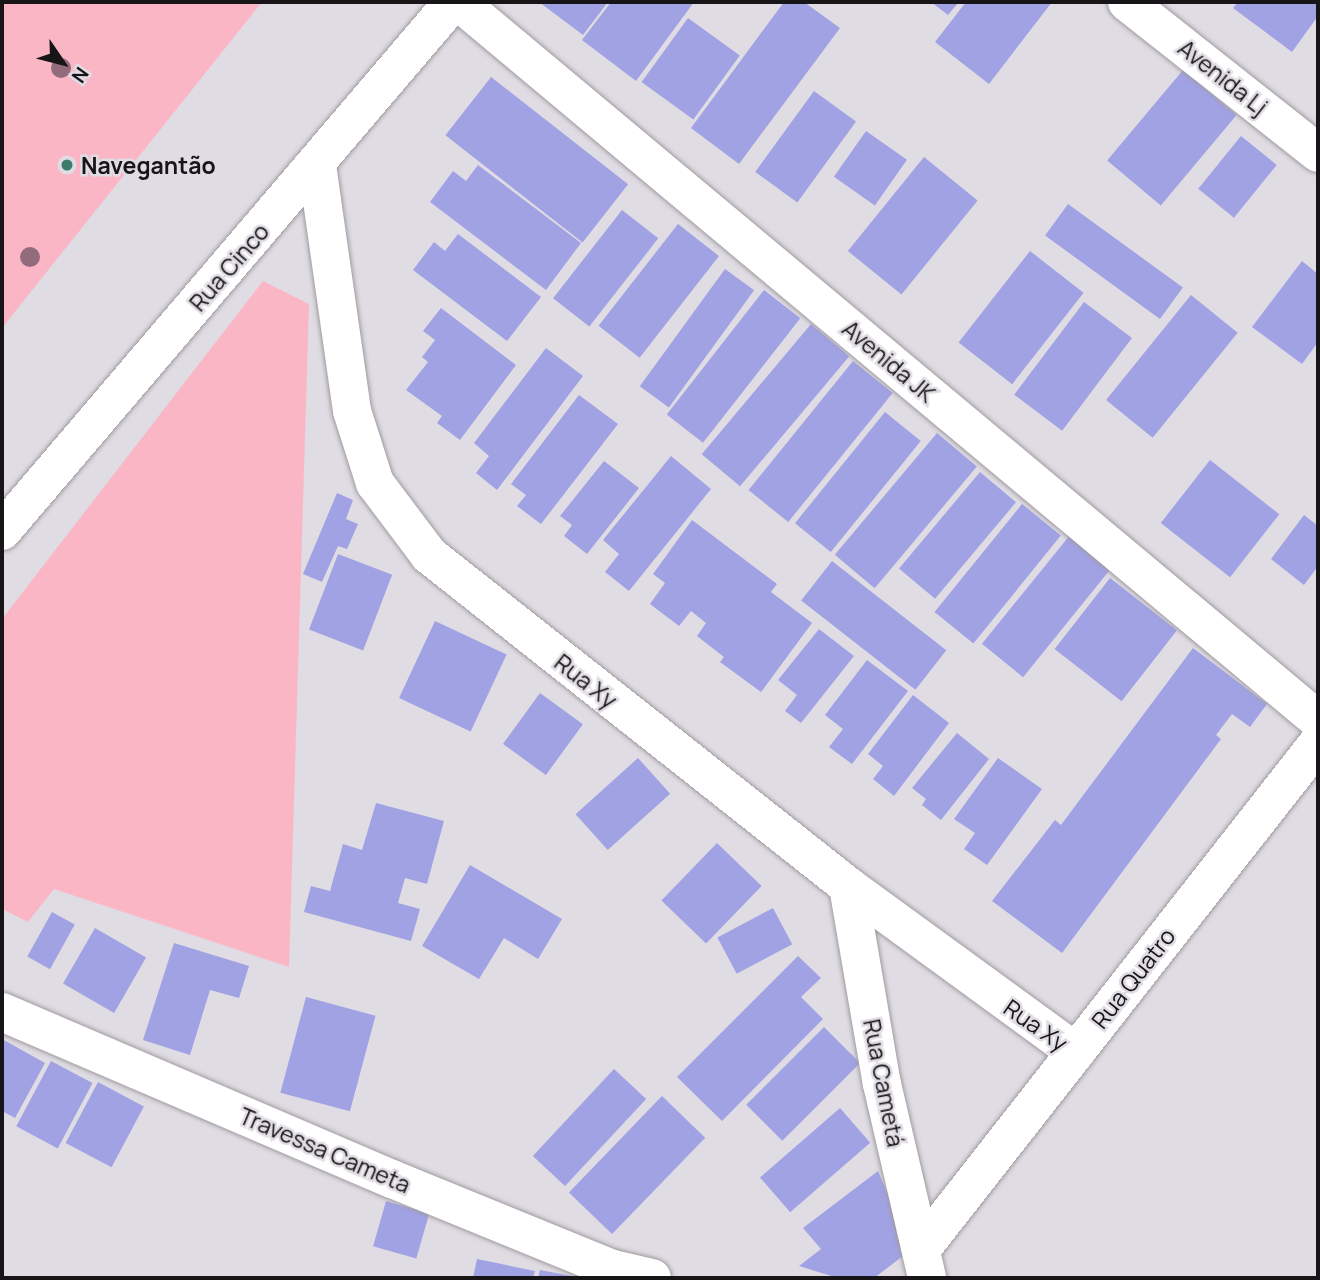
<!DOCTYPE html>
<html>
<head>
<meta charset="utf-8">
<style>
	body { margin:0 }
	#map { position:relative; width:1320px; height:1280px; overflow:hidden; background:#e0dce3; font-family:Manrope,sans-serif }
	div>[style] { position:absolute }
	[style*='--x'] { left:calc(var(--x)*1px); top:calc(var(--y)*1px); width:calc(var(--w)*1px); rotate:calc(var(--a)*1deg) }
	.green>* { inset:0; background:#fab6c5 }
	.building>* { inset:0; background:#a1a2e4; transform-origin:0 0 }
	.roads { filter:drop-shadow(0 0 2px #9f9ba1) drop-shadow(0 0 2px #9f9ba1) }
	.minor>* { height:38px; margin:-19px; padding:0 19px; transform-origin:19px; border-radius:19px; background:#fff }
	.trees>* { width:20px; height:20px; margin:-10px; border-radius:50%; background:#926b7c }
	.dots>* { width:19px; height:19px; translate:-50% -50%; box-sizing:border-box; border:4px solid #e0dce3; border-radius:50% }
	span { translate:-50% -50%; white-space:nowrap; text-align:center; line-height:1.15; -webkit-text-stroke:5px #e0dce3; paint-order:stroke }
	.street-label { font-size:23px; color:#171517 }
	.poi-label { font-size:23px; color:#171517; font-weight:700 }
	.left { translate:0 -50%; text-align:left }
	.frame { position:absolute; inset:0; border:4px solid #171517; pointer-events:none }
	.north { position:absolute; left:28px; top:28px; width:70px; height:70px; -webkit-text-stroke:5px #e0dce3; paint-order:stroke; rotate:125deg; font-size:19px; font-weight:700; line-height:28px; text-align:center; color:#171517 }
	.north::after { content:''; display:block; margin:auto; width:24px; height:32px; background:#171517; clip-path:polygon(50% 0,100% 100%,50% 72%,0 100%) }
</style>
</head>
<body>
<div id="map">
	<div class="green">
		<i style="clip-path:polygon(2px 2px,262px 2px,2px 328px)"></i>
		<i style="clip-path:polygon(263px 281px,309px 304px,289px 967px,54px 889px,28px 922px,2px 909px,2px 619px)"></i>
	</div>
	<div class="building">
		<i style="clip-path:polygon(539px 2px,608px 2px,583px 35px)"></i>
		<i style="clip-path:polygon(611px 2px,694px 2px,636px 81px,582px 40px)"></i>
		<i style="clip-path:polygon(784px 2px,804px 2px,840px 28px,739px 164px,691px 128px)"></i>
		<i style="clip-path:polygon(931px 2px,959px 2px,948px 15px)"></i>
		<i style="clip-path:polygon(966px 2px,1052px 2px,989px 84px,935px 42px)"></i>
		<i style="clip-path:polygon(1238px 2px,1318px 2px,1318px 16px,1292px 52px,1233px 8px)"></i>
		<i style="left:688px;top:18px;width:64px;height:79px;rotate:36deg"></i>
		<i style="left:1183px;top:70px;width:70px;height:118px;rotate:40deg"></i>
		<i style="left:491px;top:77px;width:174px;height:74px;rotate:38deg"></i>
		<i style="left:814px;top:91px;width:52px;height:100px;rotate:36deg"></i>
		<i style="left:866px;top:131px;width:50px;height:56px;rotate:35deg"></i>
		<i style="left:1241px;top:136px;width:46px;height:68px;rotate:39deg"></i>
		<i style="left:924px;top:157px;width:69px;height:121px;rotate:39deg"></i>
		<i style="clip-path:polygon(478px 165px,581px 243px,546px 290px,430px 202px,453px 171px,466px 181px)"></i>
		<i style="left:1068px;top:204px;width:142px;height:39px;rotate:36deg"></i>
		<i style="left:622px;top:210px;width:46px;height:112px;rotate:38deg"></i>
		<i style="left:678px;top:224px;width:52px;height:129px;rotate:38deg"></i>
		<i style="clip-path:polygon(458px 234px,541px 297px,507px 341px,413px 270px,434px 242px,445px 251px)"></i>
		<i style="left:1030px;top:251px;width:68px;height:116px;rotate:38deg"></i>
		<i style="clip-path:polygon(1302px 261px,1318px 274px,1318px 342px,1302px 364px,1252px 327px)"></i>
		<i style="left:725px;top:269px;width:36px;height:145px;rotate:36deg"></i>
		<i style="left:764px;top:290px;width:46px;height:158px;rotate:38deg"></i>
		<i style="left:1191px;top:295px;width:60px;height:135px;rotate:39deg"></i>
		<i style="left:1084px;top:302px;width:60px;height:116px;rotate:37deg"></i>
		<i style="clip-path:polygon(441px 308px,516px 365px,460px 440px,437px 423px,442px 416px,406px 390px,428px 362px,422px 357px,435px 340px,423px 331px)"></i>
		<i style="left:811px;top:324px;width:50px;height:170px;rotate:40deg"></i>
		<i style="clip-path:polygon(546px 348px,583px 376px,497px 490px,476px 473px,489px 456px,474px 443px)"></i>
		<i style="left:853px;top:361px;width:51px;height:166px;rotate:39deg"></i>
		<i style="clip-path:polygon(579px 395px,618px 424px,541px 524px,517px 506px,526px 495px,511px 484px)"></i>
		<i style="left:885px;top:412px;width:46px;height:143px;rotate:39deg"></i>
		<i style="left:937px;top:433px;width:52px;height:159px;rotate:40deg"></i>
		<i style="clip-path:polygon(671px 456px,711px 489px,629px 591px,605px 572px,619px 554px,603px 540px)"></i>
		<i style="left:1210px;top:460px;width:88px;height:80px;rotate:38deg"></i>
		<i style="clip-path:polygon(604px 461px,639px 488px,587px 554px,564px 536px,572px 525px,560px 516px)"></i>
		<i style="left:980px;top:472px;width:47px;height:126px;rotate:40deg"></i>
		<i style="clip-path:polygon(337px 493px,353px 500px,346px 519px,358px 524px,347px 549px,338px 546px,322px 582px,303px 574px)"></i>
		<i style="left:1022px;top:504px;width:50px;height:139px;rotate:39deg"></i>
		<i style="clip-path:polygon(1304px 515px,1318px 526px,1318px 566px,1304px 585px,1271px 559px)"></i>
		<i style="clip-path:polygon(692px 520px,777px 584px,771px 592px,812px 623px,761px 692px,720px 662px,724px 657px,697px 636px,706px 623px,691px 611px,679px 626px,650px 604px,665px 583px,653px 574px)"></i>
		<i style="left:1070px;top:535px;width:53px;height:140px;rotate:39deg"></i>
		<i style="left:338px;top:554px;width:58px;height:81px;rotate:21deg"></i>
		<i style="left:832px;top:561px;width:145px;height:50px;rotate:38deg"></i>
		<i style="left:1110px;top:578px;width:85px;height:90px;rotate:38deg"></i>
		<i style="left:435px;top:621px;width:79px;height:85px;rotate:25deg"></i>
		<i style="clip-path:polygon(819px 629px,854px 656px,801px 723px,785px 711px,797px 695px,778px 680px)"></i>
		<i style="clip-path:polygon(1193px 648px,1267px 704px,1250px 727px,1232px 714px,1216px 735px,1221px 739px,1062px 953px,992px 901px,1055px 820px,1061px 825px)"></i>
		<i style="clip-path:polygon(867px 660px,908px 691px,852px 764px,829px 747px,843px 729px,825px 715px)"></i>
		<i style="left:540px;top:693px;width:53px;height:63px;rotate:36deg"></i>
		<i style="clip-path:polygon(913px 695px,949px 723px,894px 796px,873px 779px,883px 766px,868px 754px)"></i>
		<i style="clip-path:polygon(957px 733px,989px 759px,941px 820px,922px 805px,926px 799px,912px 788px)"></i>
		<i style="left:638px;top:758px;width:48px;height:84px;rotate:48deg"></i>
		<i style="clip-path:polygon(998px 758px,1042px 789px,987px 865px,964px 849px,975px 833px,954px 819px)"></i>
		<i style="clip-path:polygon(376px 803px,444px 821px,427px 884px,405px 878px,398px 903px,420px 909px,411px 941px,304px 912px,311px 886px,330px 891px,343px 844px,362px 850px)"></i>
		<i style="left:717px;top:843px;width:62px;height:80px;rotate:44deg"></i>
		<i style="clip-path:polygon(470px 865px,562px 919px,538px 959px,504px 938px,479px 979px,422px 946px)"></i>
		<i style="left:773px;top:908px;width:41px;height:63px;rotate:62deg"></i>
		<i style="left:52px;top:912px;width:26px;height:51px;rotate:29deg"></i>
		<i style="left:95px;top:928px;width:59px;height:64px;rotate:30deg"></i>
		<i style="clip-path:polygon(174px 943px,249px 966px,239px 998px,210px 990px,190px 1055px,143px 1040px)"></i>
		<i style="clip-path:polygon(798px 956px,821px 978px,801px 997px,823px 1019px,722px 1121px,677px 1077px)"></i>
		<i style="left:306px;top:997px;width:72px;height:99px;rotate:15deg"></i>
		<i style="left:824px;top:1027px;width:51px;height:110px;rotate:45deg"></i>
		<i style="clip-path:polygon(2px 1039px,45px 1063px,15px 1118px,2px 1111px)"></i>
		<i style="left:51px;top:1061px;width:47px;height:74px;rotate:28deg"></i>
		<i style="left:614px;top:1069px;width:44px;height:119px;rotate:43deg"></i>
		<i style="left:98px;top:1082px;width:52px;height:69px;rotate:28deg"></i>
		<i style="left:662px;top:1096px;width:60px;height:134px;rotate:44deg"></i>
		<i style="left:840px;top:1108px;width:46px;height:106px;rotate:49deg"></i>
		<i style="clip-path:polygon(878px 1171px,911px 1250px,874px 1278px,838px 1278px,799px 1266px,821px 1249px,803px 1228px)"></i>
		<i style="left:386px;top:1201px;width:45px;height:47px;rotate:16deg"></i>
		<i style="clip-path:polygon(477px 1259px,535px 1271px,533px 1278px,473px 1278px)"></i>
		<i style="clip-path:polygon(540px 1270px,577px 1277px,576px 1278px,538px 1278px)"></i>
	</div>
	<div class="roads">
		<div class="minor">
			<i style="--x:459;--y:2;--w:1120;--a:39.89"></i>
			<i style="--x:1127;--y:2;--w:243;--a:38.3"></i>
			<i style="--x:317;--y:165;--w:248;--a:81.9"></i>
			<i style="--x:352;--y:411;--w:76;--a:72.3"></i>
			<i style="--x:375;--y:483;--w:90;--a:53.1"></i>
			<i style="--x:429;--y:555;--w:534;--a:38.31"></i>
			<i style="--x:848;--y:886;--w:282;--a:36.1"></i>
			<i style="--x:2;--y:531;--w:695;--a:-49.55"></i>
			<i style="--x:848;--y:886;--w:201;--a:80.3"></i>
			<i style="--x:882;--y:1084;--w:199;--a:76.9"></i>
			<i style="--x:2;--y:1012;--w:424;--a:23.2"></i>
			<i style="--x:392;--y:1179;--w:239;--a:22.2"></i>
			<i style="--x:613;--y:1269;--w:40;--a:13"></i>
			<i style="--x:923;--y:1247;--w:640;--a:-51.91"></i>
		</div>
	</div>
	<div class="trees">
		<i style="left:61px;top:68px"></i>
		<i style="left:30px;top:257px"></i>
	</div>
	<div class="dots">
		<i style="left:67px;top:165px;background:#3b7c6c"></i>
	</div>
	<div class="street-label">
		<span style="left:1223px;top:77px;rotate:38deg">Avenida Lj</span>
		<span style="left:229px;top:267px;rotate:-49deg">Rua Cinco</span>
		<span style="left:889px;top:361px;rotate:40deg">Avenida JK</span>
		<span style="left:586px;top:681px;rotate:38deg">Rua Xy</span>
		<span style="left:1133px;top:978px;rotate:-52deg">Rua Quatro</span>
		<span style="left:1036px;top:1025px;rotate:35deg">Rua Xy</span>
		<span style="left:884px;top:1083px;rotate:79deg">Rua Cametá</span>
		<span style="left:325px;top:1150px;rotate:23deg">Travessa Cameta</span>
	</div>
	<div class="poi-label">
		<span class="left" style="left:81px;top:165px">Navegantão</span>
	</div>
	<div class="frame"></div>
	<div class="north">N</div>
</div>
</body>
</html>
